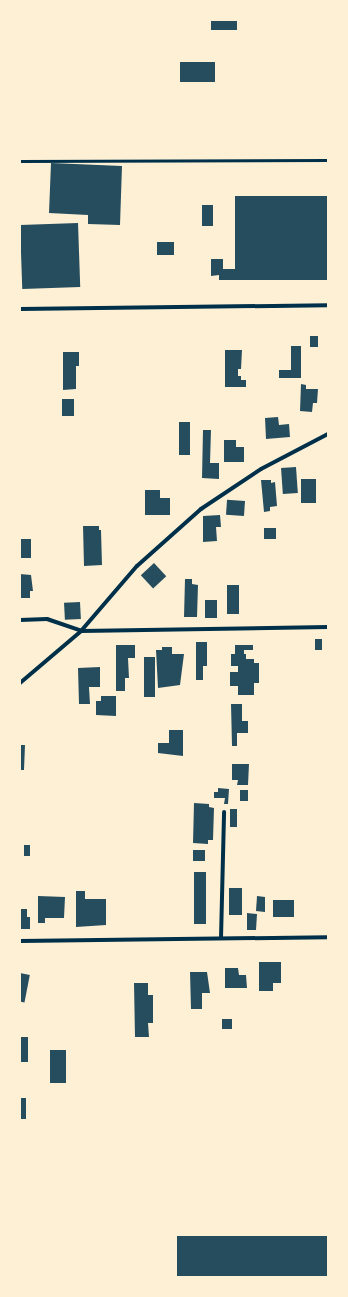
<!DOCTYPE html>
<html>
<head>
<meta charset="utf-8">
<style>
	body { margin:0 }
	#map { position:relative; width:348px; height:1297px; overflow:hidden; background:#fdf0d5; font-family:"Sofia Sans Condensed",sans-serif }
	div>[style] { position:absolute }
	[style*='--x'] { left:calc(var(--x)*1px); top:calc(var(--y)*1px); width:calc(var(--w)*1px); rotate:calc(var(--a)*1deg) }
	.building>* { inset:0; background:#264d5e; transform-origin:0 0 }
	.service>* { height:2.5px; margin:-1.25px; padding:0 1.25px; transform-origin:1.25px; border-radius:1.25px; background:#003049 }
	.minor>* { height:4px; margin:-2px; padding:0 2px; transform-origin:2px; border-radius:2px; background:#003049 }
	span { translate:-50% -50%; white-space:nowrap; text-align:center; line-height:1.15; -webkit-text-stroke:3.5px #fdf0d5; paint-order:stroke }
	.frame { position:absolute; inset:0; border:21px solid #fdf0d5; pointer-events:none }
</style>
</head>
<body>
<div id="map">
	<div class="building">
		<i style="left:211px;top:20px;width:26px;height:10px"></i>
		<i style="left:180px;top:62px;width:35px;height:20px"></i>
		<i style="clip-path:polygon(51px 163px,122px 166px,120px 225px,88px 224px,88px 215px,49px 213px)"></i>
		<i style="clip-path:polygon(235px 196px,328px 196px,328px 280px,219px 280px,219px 275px,211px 276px,211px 259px,223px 259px,223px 269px,235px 269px)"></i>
		<i style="left:202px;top:205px;width:11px;height:21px"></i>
		<i style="left:78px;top:223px;width:64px;height:58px;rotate:88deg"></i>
		<i style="left:157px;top:242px;width:17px;height:13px"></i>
		<i style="left:310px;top:336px;width:8px;height:11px"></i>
		<i style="clip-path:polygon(291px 346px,301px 346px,301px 378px,279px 378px,279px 370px,291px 370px)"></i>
		<i style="clip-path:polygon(225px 350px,242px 350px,241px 369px,238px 369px,238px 376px,241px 376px,241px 380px,246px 380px,246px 387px,225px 387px)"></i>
		<i style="clip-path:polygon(63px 352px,79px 352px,79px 366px,76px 366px,76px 389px,63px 390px)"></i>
		<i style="clip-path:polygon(301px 384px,306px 385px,306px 389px,318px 389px,317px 403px,313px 403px,312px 412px,300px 411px)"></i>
		<i style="left:62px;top:399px;width:12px;height:17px"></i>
		<i style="clip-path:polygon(278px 417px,279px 425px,289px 424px,290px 437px,266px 439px,265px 418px)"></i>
		<i style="left:179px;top:422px;width:11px;height:33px"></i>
		<i style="clip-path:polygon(203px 430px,211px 430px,210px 463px,219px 463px,219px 479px,202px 478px)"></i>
		<i style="clip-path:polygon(224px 440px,236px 440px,236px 447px,244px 447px,244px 462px,224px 462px)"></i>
		<i style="left:296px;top:467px;width:26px;height:15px;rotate:86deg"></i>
		<i style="left:301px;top:479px;width:15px;height:24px"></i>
		<i style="clip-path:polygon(261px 480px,271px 480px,271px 483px,275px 482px,277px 506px,270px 507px,270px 511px,264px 512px)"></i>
		<i style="clip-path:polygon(145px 490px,160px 490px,160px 498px,170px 498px,170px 515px,145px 515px)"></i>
		<i style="left:245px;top:501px;width:15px;height:18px;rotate:94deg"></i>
		<i style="clip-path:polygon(220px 515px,221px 527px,216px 527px,217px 541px,203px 542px,203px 516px)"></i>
		<i style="clip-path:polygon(83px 526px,99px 526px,99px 530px,101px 530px,102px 565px,84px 566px)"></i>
		<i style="left:264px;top:528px;width:12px;height:11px"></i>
		<i style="left:20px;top:539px;width:11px;height:19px"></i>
		<i style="left:154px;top:563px;width:18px;height:18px;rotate:47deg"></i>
		<i style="clip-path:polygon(20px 574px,31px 575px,33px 591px,30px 591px,30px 598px,20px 598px)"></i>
		<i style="clip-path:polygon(185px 579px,192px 579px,192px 584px,198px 585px,197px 617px,184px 617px)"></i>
		<i style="left:227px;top:585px;width:12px;height:29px"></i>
		<i style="left:205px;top:600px;width:12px;height:18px"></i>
		<i style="left:80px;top:602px;width:17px;height:16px;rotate:87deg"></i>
		<i style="left:315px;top:639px;width:7px;height:11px"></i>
		<i style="clip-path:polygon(196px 642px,207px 642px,207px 666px,203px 666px,203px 680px,196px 680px)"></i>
		<i style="clip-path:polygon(116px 645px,135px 645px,135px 658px,128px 658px,129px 678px,125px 678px,125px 691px,116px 691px)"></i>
		<i style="clip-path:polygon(235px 645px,253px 645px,253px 650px,244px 650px,244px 654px,246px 654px,246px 659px,254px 659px,254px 663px,259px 663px,259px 683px,254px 683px,254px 695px,238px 695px,238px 686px,230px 686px,230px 672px,238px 672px,238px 666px,231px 666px,231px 654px,235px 654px)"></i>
		<i style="clip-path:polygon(162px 647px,172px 647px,172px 654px,184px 654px,180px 685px,158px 688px,156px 650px,162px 650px)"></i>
		<i style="left:144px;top:657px;width:11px;height:40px"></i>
		<i style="clip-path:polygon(100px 667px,100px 687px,89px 687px,90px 704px,79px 704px,78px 668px)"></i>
		<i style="clip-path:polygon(101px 696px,116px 696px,116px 716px,96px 715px,96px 701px,101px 701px)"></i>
		<i style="clip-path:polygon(231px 704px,242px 704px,242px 721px,248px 721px,248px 733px,237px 733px,237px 746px,232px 746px)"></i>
		<i style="clip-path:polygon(169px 730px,183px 730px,183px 756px,158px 753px,158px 743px,169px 743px)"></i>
		<i style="clip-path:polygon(20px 745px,25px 745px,24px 770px,20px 770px)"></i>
		<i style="clip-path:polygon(232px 764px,249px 764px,248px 785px,237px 785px,238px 780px,232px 780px)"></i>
		<i style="clip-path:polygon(218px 788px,229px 789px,228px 804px,224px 804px,225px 798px,214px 798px,214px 792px,218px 792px)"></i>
		<i style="left:240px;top:790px;width:8px;height:11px"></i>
		<i style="clip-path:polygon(194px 803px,209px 804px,209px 807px,214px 808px,213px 840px,208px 840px,208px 844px,193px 843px)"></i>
		<i style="left:230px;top:809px;width:7px;height:18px"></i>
		<i style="left:24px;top:845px;width:6px;height:11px"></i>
		<i style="left:193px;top:850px;width:12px;height:11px"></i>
		<i style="left:194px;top:872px;width:12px;height:52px"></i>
		<i style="left:229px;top:888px;width:13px;height:27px"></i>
		<i style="clip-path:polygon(76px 891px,85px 891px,85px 899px,106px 899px,106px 925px,76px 927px)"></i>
		<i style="clip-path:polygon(38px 896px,65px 897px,64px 918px,45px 918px,45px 923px,38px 923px)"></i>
		<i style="clip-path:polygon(257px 896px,265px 897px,265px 912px,256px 911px)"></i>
		<i style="left:273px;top:900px;width:21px;height:17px"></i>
		<i style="clip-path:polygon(20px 909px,27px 909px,27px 917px,30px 917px,30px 929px,20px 929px)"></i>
		<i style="clip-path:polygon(247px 913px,257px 914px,256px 930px,247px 930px)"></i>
		<i style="clip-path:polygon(259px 962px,281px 962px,281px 983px,273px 983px,273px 991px,259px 991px)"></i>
		<i style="clip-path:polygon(225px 968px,238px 968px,239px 975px,246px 975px,247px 988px,225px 988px)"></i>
		<i style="clip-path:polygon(190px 972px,207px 972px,210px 993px,202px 993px,202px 1009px,191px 1009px)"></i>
		<i style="left:20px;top:973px;width:10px;height:28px;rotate:11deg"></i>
		<i style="clip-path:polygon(134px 983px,148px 983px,148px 995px,153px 995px,153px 1023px,148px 1023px,149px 1037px,135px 1037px)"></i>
		<i style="left:222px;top:1019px;width:10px;height:10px"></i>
		<i style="left:20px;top:1037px;width:8px;height:25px"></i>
		<i style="left:50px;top:1050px;width:16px;height:33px"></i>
		<i style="left:20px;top:1098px;width:6px;height:21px"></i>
		<i style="left:328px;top:1236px;width:41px;height:151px;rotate:90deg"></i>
	</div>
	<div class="service">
		<i style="--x:20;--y:161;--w:308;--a:-0.2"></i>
	</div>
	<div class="minor">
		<i style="--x:20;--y:309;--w:308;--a:-0.7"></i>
		<i style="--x:20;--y:620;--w:27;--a:-2"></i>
		<i style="--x:47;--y:619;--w:36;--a:19"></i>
		<i style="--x:81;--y:631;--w:247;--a:-0.9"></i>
		<i style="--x:20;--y:683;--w:80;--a:-40.4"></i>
		<i style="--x:81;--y:631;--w:86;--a:-49.3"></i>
		<i style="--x:137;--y:566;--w:86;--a:-41.7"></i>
		<i style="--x:201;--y:509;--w:72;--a:-33.7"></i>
		<i style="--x:261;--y:469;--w:76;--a:-27.6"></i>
		<i style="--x:221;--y:938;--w:126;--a:-88.6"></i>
		<i style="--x:20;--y:941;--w:308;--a:-0.7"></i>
	</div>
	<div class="frame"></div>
</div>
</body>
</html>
